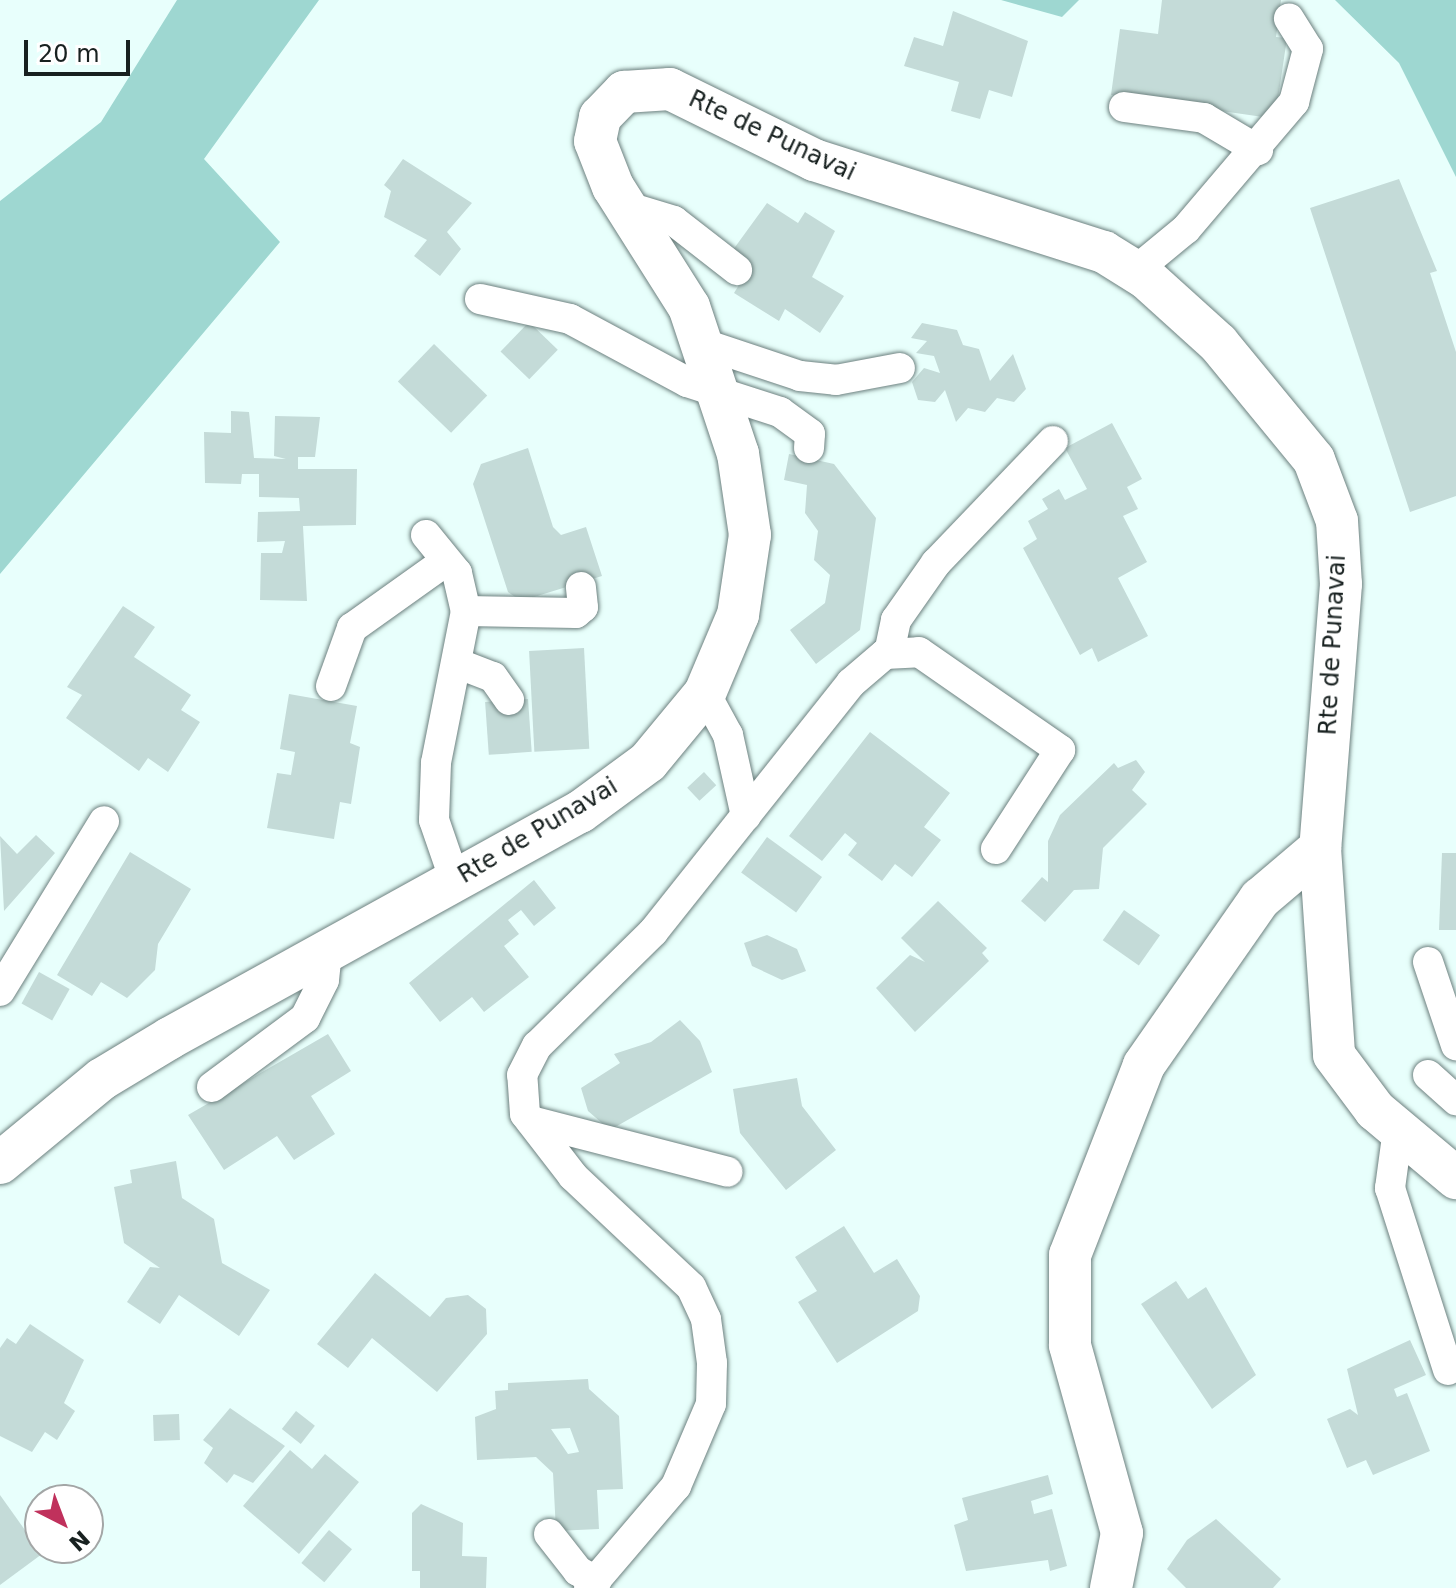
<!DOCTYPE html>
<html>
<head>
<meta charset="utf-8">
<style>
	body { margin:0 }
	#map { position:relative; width:1456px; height:1588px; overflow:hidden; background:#e8fffc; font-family:"DejaVu Sans",sans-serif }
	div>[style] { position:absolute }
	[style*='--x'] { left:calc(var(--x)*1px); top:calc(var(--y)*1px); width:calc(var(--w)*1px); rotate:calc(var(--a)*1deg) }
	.green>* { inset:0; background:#9ed7d1 }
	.building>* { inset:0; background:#c4dbd8; transform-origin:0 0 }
	.roads { filter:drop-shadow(0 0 2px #6d817f) drop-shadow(0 0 2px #6d817f) }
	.minor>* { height:30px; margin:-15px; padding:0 15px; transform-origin:15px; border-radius:15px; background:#fff }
	.secondary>* { height:42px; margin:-21px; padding:0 21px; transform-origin:21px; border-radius:21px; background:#fff }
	span { translate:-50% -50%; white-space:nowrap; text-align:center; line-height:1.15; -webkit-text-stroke:7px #fff; paint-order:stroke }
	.street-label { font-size:24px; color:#182120 }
	.north { position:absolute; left:24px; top:1484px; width:80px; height:80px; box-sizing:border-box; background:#fff; border:2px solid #a3a6a6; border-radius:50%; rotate:138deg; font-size:22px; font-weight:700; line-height:32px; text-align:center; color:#182120 }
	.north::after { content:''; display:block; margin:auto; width:28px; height:36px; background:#c0315c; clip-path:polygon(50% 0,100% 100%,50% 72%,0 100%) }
	.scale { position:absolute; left:24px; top:40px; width:106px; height:36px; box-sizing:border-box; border:4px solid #182120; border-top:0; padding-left:10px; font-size:24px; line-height:28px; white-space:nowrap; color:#182120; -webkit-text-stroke:6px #fff; paint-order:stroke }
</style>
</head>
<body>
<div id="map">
	<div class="green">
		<i style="clip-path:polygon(177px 0,319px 0,204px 159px,280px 242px,0 574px,0 201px,101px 122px)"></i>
		<i style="clip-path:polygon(1001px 0,1079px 0,1062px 17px)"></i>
		<i style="clip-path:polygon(1335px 0,1456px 0,1456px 177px,1399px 63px)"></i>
	</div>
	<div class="building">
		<i style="clip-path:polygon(1162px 0,1281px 0,1276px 37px,1287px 38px,1276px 112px,1270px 118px,1111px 95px,1120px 29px,1158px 34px)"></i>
		<i style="clip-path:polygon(953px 11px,1028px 41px,1012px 97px,989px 90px,980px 119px,951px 111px,959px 82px,904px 66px,914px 37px,943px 46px)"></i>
		<i style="clip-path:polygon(403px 159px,472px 203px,447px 232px,461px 249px,440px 276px,414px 256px,427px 240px,384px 217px,391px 191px,384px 185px)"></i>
		<i style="clip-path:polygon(1399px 179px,1437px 271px,1430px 273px,1456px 352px,1456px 496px,1410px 512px,1310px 208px)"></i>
		<i style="clip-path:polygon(767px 203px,798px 223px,805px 212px,835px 231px,812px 277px,844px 296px,820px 333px,785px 309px,779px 321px,734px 293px,749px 269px,730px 254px)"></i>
		<i style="left:529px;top:322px;width:40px;height:41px;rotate:44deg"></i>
		<i style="clip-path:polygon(922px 323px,957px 330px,963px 345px,979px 349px,990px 381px,1013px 354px,1026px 389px,1014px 402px,997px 398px,985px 412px,968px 408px,956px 422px,945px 390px,935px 402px,918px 400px,912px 382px,924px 368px,940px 373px,934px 356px,916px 353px,927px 341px,911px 338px)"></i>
		<i style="left:434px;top:344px;width:74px;height:52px;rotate:44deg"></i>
		<i style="clip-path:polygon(231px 411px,249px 412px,254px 458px,286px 459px,274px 456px,275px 416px,320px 417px,315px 457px,298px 457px,298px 469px,357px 469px,356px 525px,303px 526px,307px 601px,260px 600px,261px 553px,282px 553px,285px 541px,257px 542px,258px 512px,300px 511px,299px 498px,259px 497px,259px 474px,242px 474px,241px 484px,205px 483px,204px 432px,231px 433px)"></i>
		<i style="clip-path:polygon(1112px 423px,1142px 479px,1127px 487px,1138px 509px,1123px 516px,1147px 562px,1118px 578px,1148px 636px,1098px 662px,1092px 648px,1080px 655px,1023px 548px,1037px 539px,1028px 521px,1048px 509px,1042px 499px,1059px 489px,1065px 500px,1087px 489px,1065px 448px)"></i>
		<i style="clip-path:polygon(528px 448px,553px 527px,561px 535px,586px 527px,602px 576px,521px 601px,508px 592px,473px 484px,481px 464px)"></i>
		<i style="clip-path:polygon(789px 454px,834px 464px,876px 518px,860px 630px,816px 664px,790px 630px,825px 603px,830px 575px,814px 560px,818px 531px,805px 513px,807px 485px,784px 480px)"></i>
		<i style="clip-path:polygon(123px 606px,155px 627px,134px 657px,191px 695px,181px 710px,200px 722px,168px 772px,148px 758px,139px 771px,66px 718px,82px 695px,67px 687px)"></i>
		<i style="left:584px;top:648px;width:101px;height:55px;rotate:87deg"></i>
		<i style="clip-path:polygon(289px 694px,357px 706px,350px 743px,360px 747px,351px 804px,340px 802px,334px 839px,267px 828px,277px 773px,291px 775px,295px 752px,280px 749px)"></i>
		<i style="left:528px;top:699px;width:53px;height:43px;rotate:86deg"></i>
		<i style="clip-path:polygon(870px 732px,950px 793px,924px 827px,941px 840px,912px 877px,895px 864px,882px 881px,848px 855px,857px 843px,845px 833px,822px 861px,789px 836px)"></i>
		<i style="clip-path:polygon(1136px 760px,1145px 772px,1132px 790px,1147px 804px,1103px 848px,1099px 889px,1074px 890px,1045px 922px,1021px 901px,1042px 877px,1048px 882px,1048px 841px,1060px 815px,1114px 763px,1118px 768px)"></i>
		<i style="left:704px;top:772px;width:18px;height:23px;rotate:47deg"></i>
		<i style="clip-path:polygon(36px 835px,55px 853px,4px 911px,0 836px,17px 854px)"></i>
		<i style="left:767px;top:837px;width:68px;height:44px;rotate:36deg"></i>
		<i style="clip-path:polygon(130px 852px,191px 889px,158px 944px,155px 970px,127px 998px,101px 982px,92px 996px,57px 975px)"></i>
		<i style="clip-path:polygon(1442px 853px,1456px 853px,1456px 930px,1439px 930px)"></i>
		<i style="clip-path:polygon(534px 880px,556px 908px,534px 926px,521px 910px,508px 920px,519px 934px,504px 946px,529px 977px,484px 1012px,472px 997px,440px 1022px,409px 983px)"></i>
		<i style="clip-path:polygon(938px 901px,987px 948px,982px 953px,989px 961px,915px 1032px,876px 988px,910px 955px,925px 962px,901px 938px)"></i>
		<i style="left:1124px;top:910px;width:44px;height:37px;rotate:35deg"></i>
		<i style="clip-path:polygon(767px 935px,797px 949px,806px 971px,782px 980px,752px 966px,744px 943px)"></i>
		<i style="left:39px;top:972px;width:35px;height:36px;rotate:29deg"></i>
		<i style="clip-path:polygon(680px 1020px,700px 1041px,712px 1072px,610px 1130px,588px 1111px,581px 1088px,620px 1063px,614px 1054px,651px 1042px)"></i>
		<i style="clip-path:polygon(328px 1034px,351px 1071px,311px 1096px,335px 1134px,294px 1160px,277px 1136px,224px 1170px,188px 1115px)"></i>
		<i style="clip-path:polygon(797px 1078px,802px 1106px,836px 1150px,786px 1190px,740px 1133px,733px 1089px)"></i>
		<i style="clip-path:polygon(176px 1161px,182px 1198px,214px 1219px,222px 1263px,270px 1290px,239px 1336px,179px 1295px,160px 1324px,127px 1302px,150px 1267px,160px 1268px,124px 1243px,114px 1187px,132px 1183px,130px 1170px)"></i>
		<i style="clip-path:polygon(844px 1226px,874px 1273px,897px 1259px,920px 1296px,918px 1311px,837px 1363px,798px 1302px,817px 1291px,795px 1257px)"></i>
		<i style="clip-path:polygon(375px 1273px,430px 1317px,446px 1298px,468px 1295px,486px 1309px,487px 1334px,437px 1392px,372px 1338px,348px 1368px,317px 1344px)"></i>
		<i style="clip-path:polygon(1176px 1281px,1188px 1299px,1206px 1287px,1256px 1375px,1212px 1409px,1141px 1304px)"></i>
		<i style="clip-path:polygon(30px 1324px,84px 1360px,64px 1403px,75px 1411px,57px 1440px,45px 1432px,32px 1452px,0 1436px,0 1348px,7px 1338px,16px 1344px)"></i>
		<i style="clip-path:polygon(1410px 1340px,1426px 1375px,1394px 1389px,1397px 1397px,1407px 1393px,1430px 1451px,1373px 1475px,1366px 1460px,1347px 1468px,1327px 1419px,1350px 1409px,1358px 1415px,1347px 1369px)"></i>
		<i style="clip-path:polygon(evenodd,588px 1379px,589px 1389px,619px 1416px,623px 1489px,597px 1490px,599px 1529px,556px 1531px,553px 1473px,536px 1457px,477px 1460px,475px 1417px,496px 1409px,495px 1391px,508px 1390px,508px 1383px,588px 1379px,570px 1428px,579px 1452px,568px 1454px,551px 1429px,570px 1428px)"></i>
		<i style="clip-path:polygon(230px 1408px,285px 1446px,253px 1483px,234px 1474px,227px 1483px,204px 1463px,213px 1448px,203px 1440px)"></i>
		<i style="left:296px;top:1411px;width:24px;height:23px;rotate:38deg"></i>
		<i style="left:179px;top:1414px;width:26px;height:26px;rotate:88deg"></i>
		<i style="clip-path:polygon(290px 1450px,312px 1469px,325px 1454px,359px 1482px,299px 1554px,243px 1506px)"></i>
		<i style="clip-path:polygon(1048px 1475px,1053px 1494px,1031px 1501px,1034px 1514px,1052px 1509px,1067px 1566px,1050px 1571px,1048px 1560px,966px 1571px,954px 1525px,968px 1520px,962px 1498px)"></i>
		<i style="clip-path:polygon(0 1495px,42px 1554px,0 1585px)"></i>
		<i style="clip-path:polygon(421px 1504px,463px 1523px,462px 1556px,487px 1557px,486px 1588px,420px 1588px,420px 1571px,412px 1571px,412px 1513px)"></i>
		<i style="clip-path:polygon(1216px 1519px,1281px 1579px,1273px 1588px,1186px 1588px,1167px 1569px,1187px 1540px)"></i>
		<i style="left:329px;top:1530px;width:30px;height:43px;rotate:40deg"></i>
	</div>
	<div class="roads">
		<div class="minor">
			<i style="--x:1124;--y:107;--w:81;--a:7.8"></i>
			<i style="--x:1204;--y:118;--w:63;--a:30.7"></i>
			<i style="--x:625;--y:206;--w:51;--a:17"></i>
			<i style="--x:674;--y:221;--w:80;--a:37.9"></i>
			<i style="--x:1135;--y:271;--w:66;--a:-39.5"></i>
			<i style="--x:1186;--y:229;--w:167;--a:-49.6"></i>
			<i style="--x:1294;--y:102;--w:55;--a:-75.2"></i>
			<i style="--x:1308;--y:49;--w:36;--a:-122"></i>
			<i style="--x:480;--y:299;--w:92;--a:12.5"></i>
			<i style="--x:570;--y:319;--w:133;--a:28.3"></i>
			<i style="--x:687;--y:382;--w:98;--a:17.9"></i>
			<i style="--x:780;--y:412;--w:37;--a:36"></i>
			<i style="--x:810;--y:434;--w:14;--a:94"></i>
			<i style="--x:704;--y:344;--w:101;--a:18.4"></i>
			<i style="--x:800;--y:376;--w:36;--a:6"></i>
			<i style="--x:836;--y:380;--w:65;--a:-10.6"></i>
			<i style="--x:426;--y:535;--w:49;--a:50.8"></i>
			<i style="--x:457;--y:573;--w:39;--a:77"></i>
			<i style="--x:466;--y:611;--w:155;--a:101.2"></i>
			<i style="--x:436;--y:763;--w:57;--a:92"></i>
			<i style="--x:434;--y:820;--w:65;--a:71"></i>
			<i style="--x:466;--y:611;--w:110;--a:1"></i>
			<i style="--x:576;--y:613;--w:9;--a:-41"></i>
			<i style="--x:583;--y:607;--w:20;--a:-96"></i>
			<i style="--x:889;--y:653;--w:34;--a:-78"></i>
			<i style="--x:896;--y:620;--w:70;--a:-54.9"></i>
			<i style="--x:936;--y:563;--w:169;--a:-46.2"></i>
			<i style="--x:459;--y:664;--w:36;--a:21"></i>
			<i style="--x:493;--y:677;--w:28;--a:55"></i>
			<i style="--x:331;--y:686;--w:62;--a:-70.1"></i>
			<i style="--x:352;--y:628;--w:115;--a:-35.5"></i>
			<i style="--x:705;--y:693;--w:48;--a:61.3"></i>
			<i style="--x:728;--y:735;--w:83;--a:77.5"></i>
			<i style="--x:1428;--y:962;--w:88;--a:71.4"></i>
			<i style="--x:0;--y:991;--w:199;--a:-58.5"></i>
			<i style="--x:1428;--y:1075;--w:38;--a:42"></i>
			<i style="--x:212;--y:1087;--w:116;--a:-36.6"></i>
			<i style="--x:305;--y:1018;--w:42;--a:-63.4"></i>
			<i style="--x:324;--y:980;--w:31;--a:-84"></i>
			<i style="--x:531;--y:1121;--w:203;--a:14.5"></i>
			<i style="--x:1398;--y:1129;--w:60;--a:97.7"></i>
			<i style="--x:1390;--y:1188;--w:191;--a:72.3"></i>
			<i style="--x:549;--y:1534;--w:47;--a:51.9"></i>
			<i style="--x:578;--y:1571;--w:21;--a:29"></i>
			<i style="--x:589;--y:1588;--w:134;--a:-49.5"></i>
			<i style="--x:676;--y:1486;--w:89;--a:-66.9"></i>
			<i style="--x:711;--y:1404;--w:41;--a:-88.6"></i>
			<i style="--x:712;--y:1363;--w:44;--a:-97.8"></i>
			<i style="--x:706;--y:1319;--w:35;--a:-115"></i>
			<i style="--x:691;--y:1287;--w:162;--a:-136.8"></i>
			<i style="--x:573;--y:1176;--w:78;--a:-127.7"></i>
			<i style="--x:525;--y:1114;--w:39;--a:-94"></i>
			<i style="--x:522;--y:1075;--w:33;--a:-63"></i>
			<i style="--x:537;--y:1046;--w:163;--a:-44.5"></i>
			<i style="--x:653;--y:932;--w:318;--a:-51.5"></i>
			<i style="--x:851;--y:683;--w:45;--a:-40.5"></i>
			<i style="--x:885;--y:654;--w:34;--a:-3"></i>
			<i style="--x:919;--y:652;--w:172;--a:34.8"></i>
			<i style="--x:1060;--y:750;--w:118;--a:122.9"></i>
		</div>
		<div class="secondary">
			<i style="--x:0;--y:1163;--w:132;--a:-39.5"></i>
			<i style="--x:102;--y:1079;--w:79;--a:-31.1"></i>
			<i style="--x:170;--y:1038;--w:468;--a:-28.9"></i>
			<i style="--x:580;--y:812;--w:84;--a:-36.3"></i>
			<i style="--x:648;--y:762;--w:89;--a:-50.4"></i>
			<i style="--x:705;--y:693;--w:85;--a:-67.1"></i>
			<i style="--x:738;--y:615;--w:81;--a:-81.5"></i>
			<i style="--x:750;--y:535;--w:82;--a:-98.4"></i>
			<i style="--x:738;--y:454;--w:155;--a:-108.4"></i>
			<i style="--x:689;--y:307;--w:142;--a:-122.3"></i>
			<i style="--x:613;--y:187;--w:49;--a:-111.4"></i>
			<i style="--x:595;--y:141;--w:25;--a:-78"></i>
			<i style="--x:600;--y:117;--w:35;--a:-46"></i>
			<i style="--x:624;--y:92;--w:46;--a:-3.7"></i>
			<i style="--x:670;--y:89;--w:161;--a:26.2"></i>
			<i style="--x:814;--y:160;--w:304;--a:17.6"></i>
			<i style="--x:1104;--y:252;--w:49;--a:31.8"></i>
			<i style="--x:1146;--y:278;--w:97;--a:42.1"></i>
			<i style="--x:1218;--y:343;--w:151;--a:50.6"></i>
			<i style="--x:1314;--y:460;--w:65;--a:69.3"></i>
			<i style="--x:1337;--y:521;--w:63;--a:86.4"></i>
			<i style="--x:1341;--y:584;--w:265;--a:94.5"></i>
			<i style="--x:1320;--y:848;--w:207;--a:86.1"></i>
			<i style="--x:1334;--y:1055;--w:69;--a:53.3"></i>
			<i style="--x:1375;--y:1110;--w:106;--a:40"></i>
			<i style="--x:1111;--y:1588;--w:56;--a:-78.7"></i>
			<i style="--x:1122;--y:1533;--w:195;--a:-105.5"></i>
			<i style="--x:1070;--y:1345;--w:90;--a:-90"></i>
			<i style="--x:1070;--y:1255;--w:204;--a:-68.7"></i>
			<i style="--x:1144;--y:1065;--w:203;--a:-55.1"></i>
			<i style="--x:1260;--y:899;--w:79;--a:-40.4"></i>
		</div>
	</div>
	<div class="street-label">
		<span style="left:772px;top:136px;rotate:25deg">Rte de Punavai</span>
		<span style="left:1333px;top:645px;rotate:-87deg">Rte de Punavai</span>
		<span style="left:538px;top:831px;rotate:-31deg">Rte de Punavai</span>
	</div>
	<div class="north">N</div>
	<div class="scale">20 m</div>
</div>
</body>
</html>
